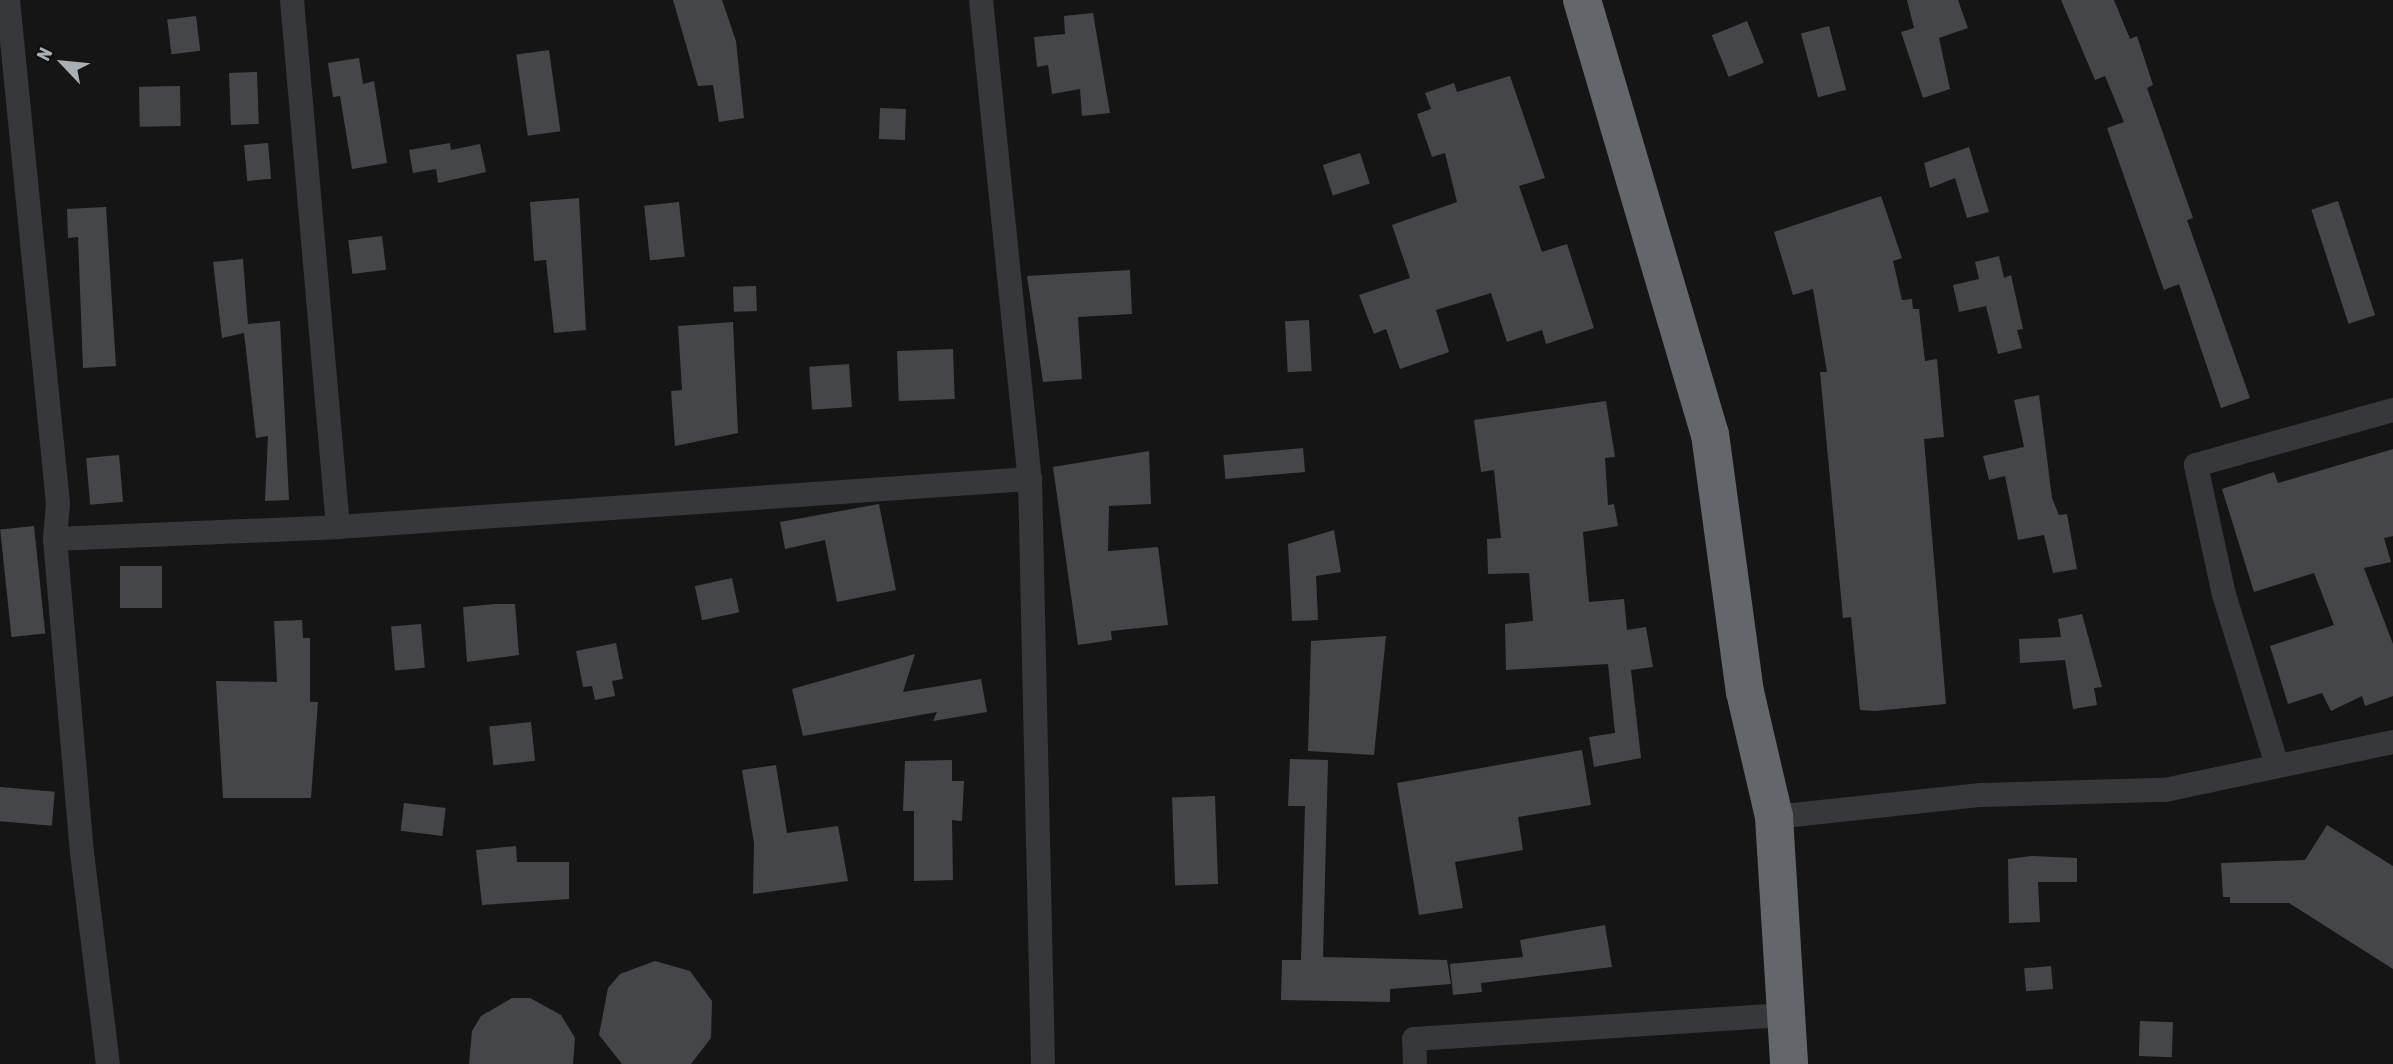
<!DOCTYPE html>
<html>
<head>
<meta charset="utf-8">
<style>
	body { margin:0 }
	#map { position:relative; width:2393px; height:1064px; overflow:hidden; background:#151516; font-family:"Asap Condensed",sans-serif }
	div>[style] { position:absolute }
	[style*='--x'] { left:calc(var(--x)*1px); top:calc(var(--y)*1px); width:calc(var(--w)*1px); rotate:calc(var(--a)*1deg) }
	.building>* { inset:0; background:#444649; transform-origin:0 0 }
	.street>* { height:24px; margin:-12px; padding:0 12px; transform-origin:12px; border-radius:12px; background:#36383b }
	.highway>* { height:38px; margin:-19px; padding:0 19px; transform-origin:19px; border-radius:19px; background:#63676b }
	span { translate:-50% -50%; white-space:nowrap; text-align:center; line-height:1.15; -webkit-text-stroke:7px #101011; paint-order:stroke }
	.north { position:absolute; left:28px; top:28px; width:70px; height:70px; -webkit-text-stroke:5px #101011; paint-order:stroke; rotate:296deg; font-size:19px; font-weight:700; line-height:28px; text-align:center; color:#a8afb5 }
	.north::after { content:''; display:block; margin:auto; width:24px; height:32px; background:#a8afb5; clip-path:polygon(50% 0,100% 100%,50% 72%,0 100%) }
</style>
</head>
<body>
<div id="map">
	<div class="building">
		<i style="clip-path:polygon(673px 0,722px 0,736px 41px,744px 118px,719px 122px,713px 85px,698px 86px)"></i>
		<i style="clip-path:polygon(1907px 0,1958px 0,1968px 28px,1939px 38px,1950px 89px,1923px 98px,1901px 32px,1914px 28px)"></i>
		<i style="clip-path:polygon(2061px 0,2114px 0,2130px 39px,2137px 36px,2153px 85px,2147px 88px,2193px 218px,2187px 220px,2250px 398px,2221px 408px,2179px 284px,2164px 290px,2107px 128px,2124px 122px,2105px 76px,2095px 80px)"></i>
		<i style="clip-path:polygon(1093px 13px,1110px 113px,1082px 116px,1080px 89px,1052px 94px,1048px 65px,1037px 67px,1034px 37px,1065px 34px,1064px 16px)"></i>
		<i style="left:196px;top:16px;width:35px;height:29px;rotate:83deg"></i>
		<i style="left:1747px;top:21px;width:45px;height:38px;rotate:68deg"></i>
		<i style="left:1829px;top:26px;width:66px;height:29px;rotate:75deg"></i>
		<i style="left:549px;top:50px;width:82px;height:33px;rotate:82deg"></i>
		<i style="clip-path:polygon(359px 58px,363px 84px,374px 81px,387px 163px,352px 169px,340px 96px,333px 97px,328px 63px)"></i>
		<i style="left:257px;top:72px;width:52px;height:28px;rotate:88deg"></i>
		<i style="clip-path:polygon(1510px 76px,1545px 178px,1519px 186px,1542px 252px,1567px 244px,1594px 328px,1546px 344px,1542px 330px,1507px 342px,1491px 293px,1436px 310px,1449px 352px,1400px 369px,1386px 329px,1374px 334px,1359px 295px,1410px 278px,1392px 225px,1457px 202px,1445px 153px,1432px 157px,1417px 114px,1431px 109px,1425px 93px,1454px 83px,1457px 92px)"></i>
		<i style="left:180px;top:86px;width:40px;height:41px;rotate:89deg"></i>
		<i style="left:880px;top:108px;width:26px;height:31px;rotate:2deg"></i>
		<i style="left:268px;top:143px;width:36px;height:24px;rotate:85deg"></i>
		<i style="clip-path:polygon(450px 143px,451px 150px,480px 144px,486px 172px,438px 183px,436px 169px,413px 173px,409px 150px)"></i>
		<i style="clip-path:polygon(1969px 147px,1989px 212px,1967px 218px,1955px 178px,1930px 188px,1924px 163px)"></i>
		<i style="left:1360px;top:153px;width:32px;height:39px;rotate:72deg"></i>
		<i style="clip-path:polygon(1881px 196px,1902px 258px,1893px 261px,1902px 300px,1912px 299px,1913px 309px,1919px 309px,1925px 361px,1937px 359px,1944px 437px,1924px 439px,1946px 704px,1875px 711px,1860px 710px,1851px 617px,1843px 618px,1820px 372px,1827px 372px,1813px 289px,1793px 295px,1774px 232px)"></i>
		<i style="clip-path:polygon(579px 198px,586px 330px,554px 333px,546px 260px,534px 261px,530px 202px)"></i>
		<i style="left:2338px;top:201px;width:120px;height:28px;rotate:72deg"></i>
		<i style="left:679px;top:202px;width:55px;height:35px;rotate:84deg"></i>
		<i style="clip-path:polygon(106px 207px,116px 366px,83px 368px,78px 237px,68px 238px,67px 209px)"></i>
		<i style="left:382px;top:236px;width:34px;height:34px;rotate:83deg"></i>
		<i style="clip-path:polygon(1999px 256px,2004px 278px,2011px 275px,2023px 329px,2017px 330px,2022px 348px,1998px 354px,1986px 306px,1959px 312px,1953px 285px,1979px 279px,1975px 262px)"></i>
		<i style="clip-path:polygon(243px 259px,248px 324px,280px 321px,289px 500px,265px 501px,268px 436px,256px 438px,244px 333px,222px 338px,213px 262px)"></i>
		<i style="clip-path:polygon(1130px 270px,1132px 314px,1078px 317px,1082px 379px,1043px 382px,1027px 276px)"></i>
		<i style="left:756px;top:286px;width:25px;height:23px;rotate:88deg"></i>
		<i style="left:1309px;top:320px;width:51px;height:24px;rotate:87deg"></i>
		<i style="clip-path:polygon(733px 322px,738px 433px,675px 446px,671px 391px,682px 390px,678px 326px)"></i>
		<i style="left:953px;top:349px;width:50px;height:56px;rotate:88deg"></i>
		<i style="left:849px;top:364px;width:43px;height:40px;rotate:86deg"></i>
		<i style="clip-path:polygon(2039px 395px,2052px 498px,2059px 515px,2067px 514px,2077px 569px,2053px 573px,2044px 535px,2018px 540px,2005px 476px,1989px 480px,1983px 456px,2024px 447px,2014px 400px)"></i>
		<i style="clip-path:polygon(1606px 401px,1615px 457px,1605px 458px,1608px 505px,1614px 504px,1618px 526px,1583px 532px,1589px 602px,1624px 599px,1627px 630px,1646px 627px,1653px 667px,1631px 670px,1641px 758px,1594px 767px,1589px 737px,1615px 733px,1608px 664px,1506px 670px,1505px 624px,1533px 621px,1529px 573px,1488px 574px,1487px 539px,1501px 538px,1494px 470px,1481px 472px,1474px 420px)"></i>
		<i style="left:1303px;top:448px;width:24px;height:80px;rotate:85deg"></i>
		<i style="clip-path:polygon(2393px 449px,2393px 536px,2384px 538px,2391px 562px,2364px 568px,2393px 644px,2393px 696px,2365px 706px,2362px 696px,2331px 711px,2322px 693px,2288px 704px,2270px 646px,2334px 625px,2314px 573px,2254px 592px,2222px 489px,2274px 472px,2278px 483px)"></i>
		<i style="clip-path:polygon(1149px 451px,1151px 504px,1109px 506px,1108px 551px,1158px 547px,1168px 625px,1111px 631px,1112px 640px,1078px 645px,1053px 467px)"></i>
		<i style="left:119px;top:455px;width:47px;height:33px;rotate:85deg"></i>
		<i style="clip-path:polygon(879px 504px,896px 590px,837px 602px,825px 540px,785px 549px,780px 522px)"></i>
		<i style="left:34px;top:526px;width:108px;height:34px;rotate:84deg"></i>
		<i style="clip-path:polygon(1334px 530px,1341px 572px,1316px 576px,1318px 620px,1292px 621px,1288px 544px)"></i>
		<i style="left:120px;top:566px;width:42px;height:42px"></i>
		<i style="left:732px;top:578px;width:35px;height:38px;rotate:78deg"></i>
		<i style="clip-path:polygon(494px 604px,515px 604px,519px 655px,467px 662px,463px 607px)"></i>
		<i style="clip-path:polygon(2082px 614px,2102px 687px,2094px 688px,2097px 705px,2073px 709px,2065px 660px,2020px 663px,2019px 639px,2061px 637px,2058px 619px)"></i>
		<i style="clip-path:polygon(302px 620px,303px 638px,310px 638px,310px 702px,318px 702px,311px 798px,223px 798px,216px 681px,277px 682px,274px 621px)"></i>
		<i style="left:421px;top:624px;width:44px;height:30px;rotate:85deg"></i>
		<i style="clip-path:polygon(1386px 636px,1374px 755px,1308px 751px,1311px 641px)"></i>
		<i style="clip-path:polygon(616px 643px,623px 679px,612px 681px,615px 696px,595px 700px,592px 686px,583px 687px,576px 651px)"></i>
		<i style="clip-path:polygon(915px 654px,903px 692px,981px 679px,987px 712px,933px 721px,937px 712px,803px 736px,792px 689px)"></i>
		<i style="left:531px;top:722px;width:39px;height:42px;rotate:84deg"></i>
		<i style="clip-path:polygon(1582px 750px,1591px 805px,1518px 817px,1523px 850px,1455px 862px,1463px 908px,1419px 915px,1397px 783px)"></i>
		<i style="clip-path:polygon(1290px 759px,1328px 760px,1323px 957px,1447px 960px,1451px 984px,1390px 989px,1390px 1002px,1281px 1000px,1282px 960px,1301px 960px,1305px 806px,1288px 806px)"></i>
		<i style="clip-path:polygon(952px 760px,952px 781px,964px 781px,962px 821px,952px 820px,953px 880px,914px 881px,914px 811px,903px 811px,905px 761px)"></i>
		<i style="clip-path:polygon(776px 765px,787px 833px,838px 826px,848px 881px,753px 894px,754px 843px,742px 770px)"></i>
		<i style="left:0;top:787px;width:55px;height:34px;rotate:5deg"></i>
		<i style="left:1215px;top:796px;width:88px;height:43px;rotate:88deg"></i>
		<i style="left:404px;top:803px;width:42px;height:28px;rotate:7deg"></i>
		<i style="clip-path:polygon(2327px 825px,2393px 866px,2393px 969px,2289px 903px,2230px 903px,2230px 897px,2223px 897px,2221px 863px,2305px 860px)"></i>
		<i style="clip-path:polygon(516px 846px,517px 862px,569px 862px,569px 899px,482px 905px,476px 850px)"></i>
		<i style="clip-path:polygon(2032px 856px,2077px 858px,2077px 882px,2038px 882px,2040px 922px,2009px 923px,2008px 859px)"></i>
		<i style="clip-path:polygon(1605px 925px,1612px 967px,1481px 983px,1482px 992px,1453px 995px,1450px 964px,1523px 957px,1520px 940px)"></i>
		<i style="clip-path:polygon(655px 961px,690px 971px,712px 1001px,711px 1038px,691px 1064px,622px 1064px,599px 1035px,608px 988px,620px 974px)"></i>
		<i style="left:2051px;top:966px;width:23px;height:27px;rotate:85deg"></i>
		<i style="clip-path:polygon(512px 998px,530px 998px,561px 1015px,575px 1038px,573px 1064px,469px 1064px,472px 1031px,481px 1016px)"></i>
		<i style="left:2140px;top:1021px;width:33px;height:35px;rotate:2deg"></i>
	</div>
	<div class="street">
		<i style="--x:8;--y:0;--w:506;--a:84.33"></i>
		<i style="--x:58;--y:504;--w:35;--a:95"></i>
		<i style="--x:55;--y:539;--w:315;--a:85.1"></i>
		<i style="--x:82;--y:853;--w:213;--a:83"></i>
		<i style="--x:292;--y:0;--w:529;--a:85.01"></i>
		<i style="--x:981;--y:0;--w:481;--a:84.2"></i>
		<i style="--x:1030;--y:479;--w:585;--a:88.73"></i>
		<i style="--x:55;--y:539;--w:283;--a:-2.4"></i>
		<i style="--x:338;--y:527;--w:694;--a:-3.97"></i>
		<i style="--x:2277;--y:765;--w:178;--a:-107.3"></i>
		<i style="--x:2224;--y:595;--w:133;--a:-102.2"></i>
		<i style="--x:2196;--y:465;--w:205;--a:-15.6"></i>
		<i style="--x:1774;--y:817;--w:208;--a:-6.1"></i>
		<i style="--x:1981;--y:795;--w:184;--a:-1.6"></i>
		<i style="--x:2165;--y:790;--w:233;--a:-11.9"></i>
		<i style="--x:1415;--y:1064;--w:25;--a:-92"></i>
		<i style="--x:1414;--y:1039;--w:376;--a:-3.7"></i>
	</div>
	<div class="highway">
		<i style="--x:1582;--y:0;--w:452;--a:73.6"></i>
		<i style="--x:1710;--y:434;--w:260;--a:82.3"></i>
		<i style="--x:1745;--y:692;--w:128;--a:76.9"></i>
		<i style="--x:1774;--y:817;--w:247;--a:86.5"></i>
	</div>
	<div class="north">N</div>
</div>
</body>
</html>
